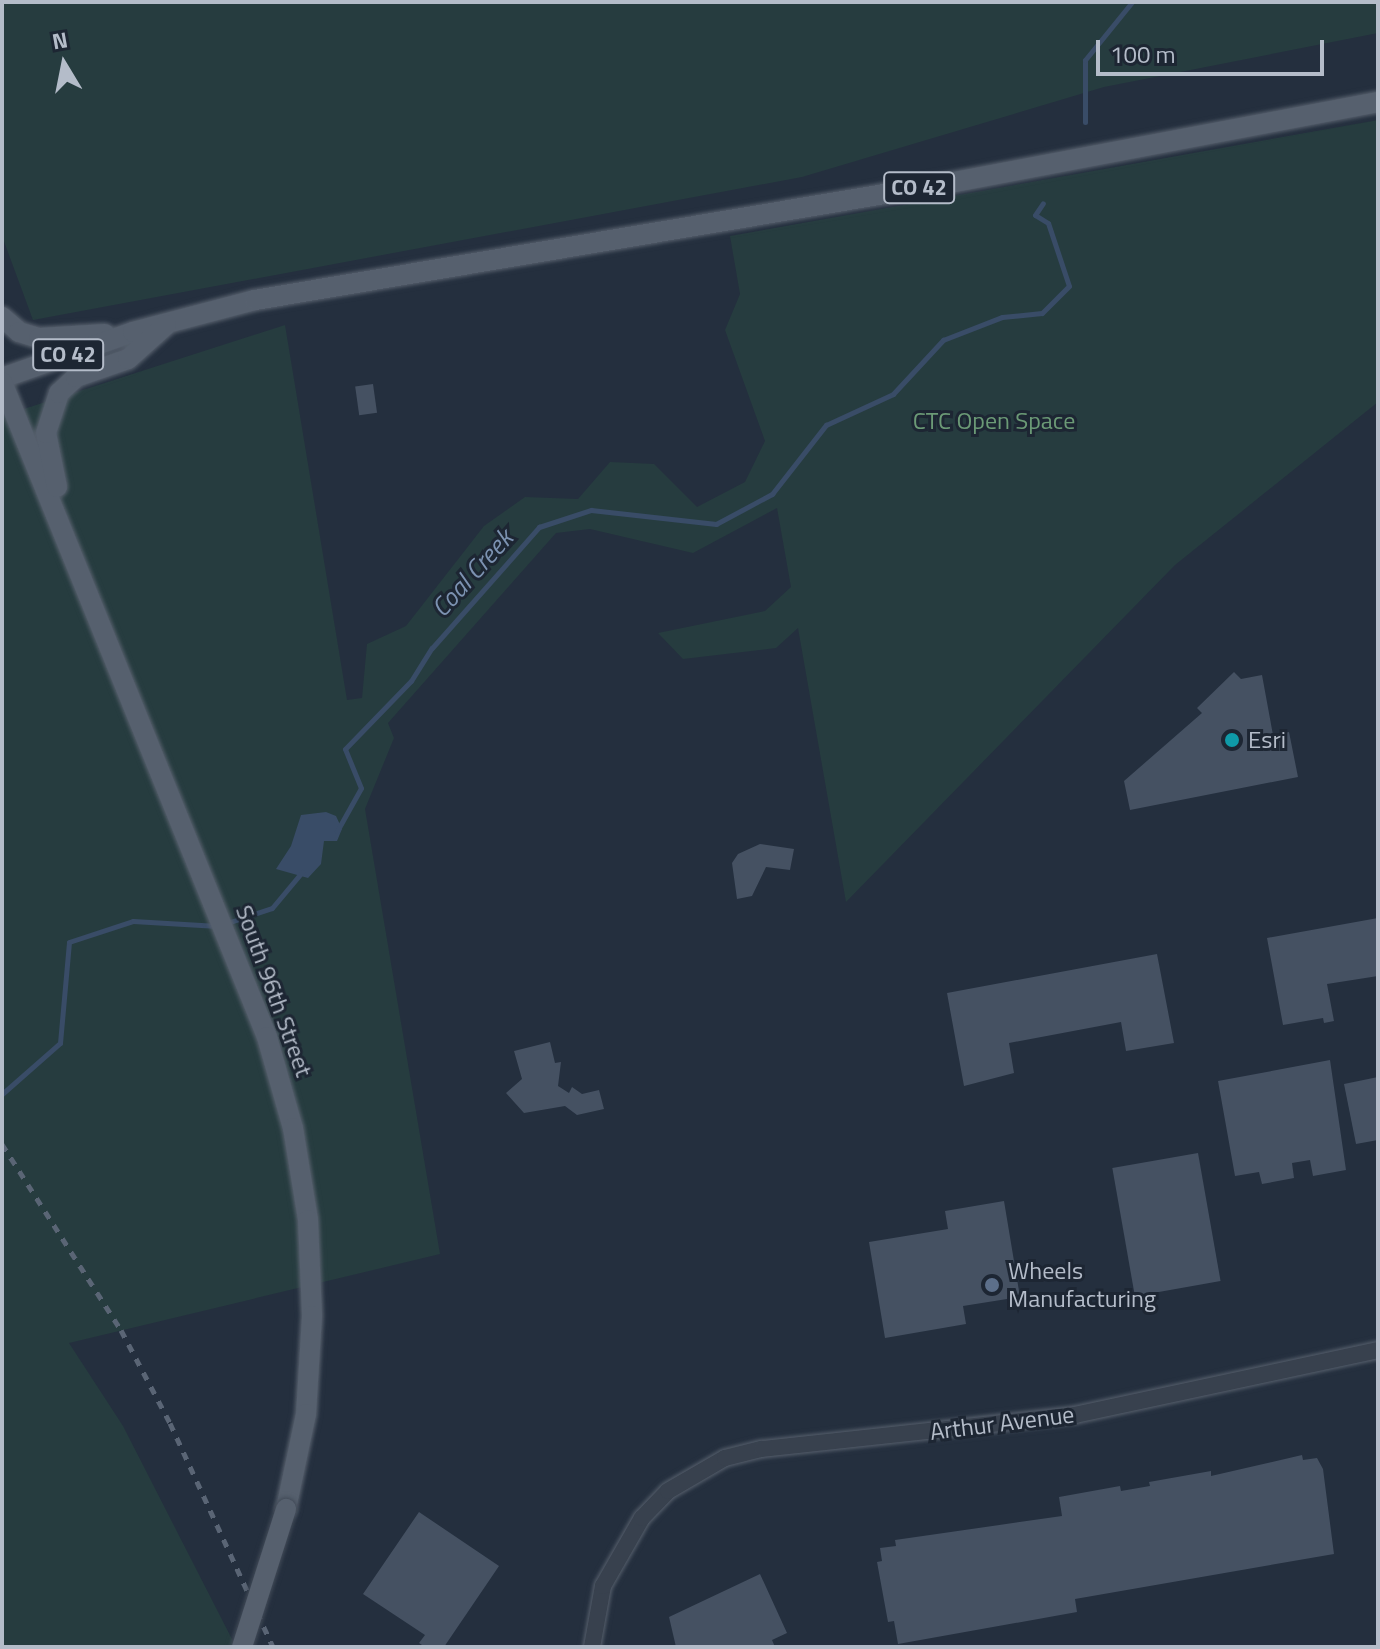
<!DOCTYPE html>
<html>
<head>
<meta charset="utf-8">
<style>
	body { margin:0 }
	#map { position:relative; width:1380px; height:1649px; overflow:hidden; background:#242f3e; font-family:"Titillium Web",sans-serif }
	div>[style] { position:absolute }
	[style*='--x'] { left:calc(var(--x)*1px); top:calc(var(--y)*1px); width:calc(var(--w)*1px); rotate:calc(var(--a)*1deg) }
	.green>* { inset:0; background:#263c3f }
	.water>* { inset:0; background:#394c67 }
	.stream>* { height:5px; margin:-2.5px; padding:0 2.5px; transform-origin:2.5px; border-radius:2.5px; background:#394c67 }
	.building>* { inset:0; background:#455162; transform-origin:0 0 }
	.roads { filter:drop-shadow(0 0 2px #565f6c) drop-shadow(0 0 2px #565f6c) }
	.minor>* { height:16px; margin:-8px; padding:0 8px; transform-origin:8px; border-radius:8px; background:#38414e }
	.major>* { height:20px; margin:-10px; padding:0 10px; transform-origin:10px; border-radius:10px; background:#56606e }
	.rail>* { height:5px; margin-top:-2.5px; transform-origin:0; background:repeating-linear-gradient(90deg,#5a6575 0 8px,transparent 0 16px) }
	.bridges { filter:drop-shadow(0 0 2px #414a57) drop-shadow(0 0 2px #414a57) }
	.major-bridge>* { height:20px; margin:-10px; padding:0 10px; transform-origin:10px; border-radius:10px; background:#56606e }
	.dots>* { width:22px; height:22px; translate:-50% -50%; box-sizing:border-box; border:4px solid #1d2633; border-radius:50% }
	span { translate:-50% -50%; white-space:nowrap; text-align:center; line-height:1.15; -webkit-text-stroke:6px #1d2633; paint-order:stroke }
	.shield-label span { padding:2px 6px; background:#1d2633; border:2px solid; border-radius:6px; -webkit-text-stroke-width:0 }
	.shield-label { font-size:22px; color:#b4bcc9; font-weight:700 }
	.park-label { font-size:24px; color:#6b9a76 }
	.poi-label { font-size:24px; color:#b4bcc9 }
	.left { translate:0 -50%; text-align:left }
	.street-label { font-size:24px; color:#b4bcc9 }
	.water-label { font-size:26px; color:#7c92b1; font-style:italic }
	.frame { position:absolute; inset:0; border:4px solid #b4bcc9; pointer-events:none }
	.north { position:absolute; left:24px; top:24px; width:80px; height:80px; -webkit-text-stroke:6px #1d2633; paint-order:stroke; rotate:350deg; font-size:22px; font-weight:700; line-height:32px; text-align:center; color:#b4bcc9 }
	.north::after { content:''; display:block; margin:auto; width:28px; height:36px; background:#b4bcc9; clip-path:polygon(50% 0,100% 100%,50% 72%,0 100%) }
	.scale { position:absolute; left:1096px; top:40px; width:228px; height:36px; box-sizing:border-box; border:4px solid #b4bcc9; border-top:0; padding-left:10px; font-size:24px; line-height:28px; white-space:nowrap; color:#b4bcc9; -webkit-text-stroke:6px #1d2633; paint-order:stroke }
</style>
</head>
<body>
<div id="map">
	<div class="green">
		<i style="clip-path:polygon(2px 2px,1378px 2px,1378px 33px,1104px 87px,802px 177px,33px 320px,2px 236px)"></i>
		<i style="clip-path:polygon(1378px 120px,1378px 402px,1175px 565px,846px 902px,798px 628px,776px 648px,683px 659px,658px 633px,765px 611px,791px 587px,777px 508px,693px 553px,590px 529px,556px 533px,388px 723px,394px 738px,365px 809px,440px 1254px,69px 1343px,123px 1426px,236px 1647px,2px 1647px,2px 416px,285px 325px,347px 700px,362px 698px,367px 644px,406px 626px,484px 526px,525px 497px,578px 499px,610px 462px,654px 464px,697px 507px,745px 482px,765px 441px,725px 330px,740px 294px,730px 236px)"></i>
	</div>
	<div class="water">
		<i style="clip-path:polygon(326px 812px,336px 816px,342px 829px,337px 841px,324px 841px,321px 864px,308px 878px,276px 869px,291px 846px,301px 815px)"></i>
	</div>
	<div class="stream">
		<i style="--x:1085;--y:122;--w:62;--a:-90"></i>
		<i style="--x:1085;--y:60;--w:75;--a:-51"></i>
		<i style="--x:337;--y:831;--w:49;--a:-60.8"></i>
		<i style="--x:361;--y:788;--w:42;--a:-112.3"></i>
		<i style="--x:345;--y:749;--w:95;--a:-45.9"></i>
		<i style="--x:411;--y:681;--w:39;--a:-58"></i>
		<i style="--x:432;--y:648;--w:162;--a:-48.5"></i>
		<i style="--x:539;--y:527;--w:55;--a:-18.1"></i>
		<i style="--x:591;--y:510;--w:126;--a:6.4"></i>
		<i style="--x:716;--y:524;--w:64;--a:-28.2"></i>
		<i style="--x:772;--y:494;--w:88;--a:-52"></i>
		<i style="--x:826;--y:425;--w:74;--a:-24.8"></i>
		<i style="--x:893;--y:394;--w:74;--a:-47.2"></i>
		<i style="--x:943;--y:340;--w:63;--a:-21.3"></i>
		<i style="--x:1002;--y:317;--w:40;--a:-5.7"></i>
		<i style="--x:1042;--y:313;--w:38;--a:-45"></i>
		<i style="--x:1069;--y:286;--w:66;--a:-108.4"></i>
		<i style="--x:1048;--y:223;--w:15;--a:-148"></i>
		<i style="--x:1035;--y:215;--w:14;--a:-56"></i>
		<i style="--x:227;--y:923;--w:47;--a:-18.4"></i>
		<i style="--x:272;--y:908;--w:47;--a:-50.2"></i>
		<i style="--x:2;--y:1094;--w:77;--a:-41.3"></i>
		<i style="--x:60;--y:1043;--w:101;--a:-84.9"></i>
		<i style="--x:69;--y:942;--w:67;--a:-18.2"></i>
		<i style="--x:133;--y:921;--w:85;--a:3.4"></i>
	</div>
	<div class="building">
		<i style="left:373px;top:384px;width:29px;height:18px;rotate:82deg"></i>
		<i style="clip-path:polygon(1234px 672px,1241px 679px,1262px 675px,1273px 735px,1289px 732px,1298px 777px,1130px 810px,1124px 781px,1202px 713px,1197px 708px)"></i>
		<i style="clip-path:polygon(760px 844px,794px 849px,790px 870px,766px 867px,752px 896px,737px 899px,732px 863px,738px 854px)"></i>
		<i style="clip-path:polygon(1378px 918px,1378px 976px,1327px 984px,1334px 1021px,1324px 1023px,1323px 1018px,1283px 1025px,1267px 938px)"></i>
		<i style="clip-path:polygon(1157px 954px,1174px 1043px,1126px 1051px,1121px 1022px,1009px 1043px,1014px 1073px,964px 1086px,947px 993px)"></i>
		<i style="clip-path:polygon(550px 1042px,555px 1063px,561px 1062px,558px 1086px,569px 1093px,572px 1087px,582px 1094px,599px 1090px,604px 1109px,577px 1115px,565px 1106px,524px 1113px,506px 1093px,522px 1079px,514px 1051px)"></i>
		<i style="clip-path:polygon(1330px 1060px,1346px 1170px,1313px 1176px,1310px 1160px,1292px 1163px,1294px 1178px,1262px 1184px,1259px 1172px,1235px 1176px,1218px 1081px)"></i>
		<i style="clip-path:polygon(1378px 1077px,1378px 1140px,1356px 1144px,1344px 1084px)"></i>
		<i style="left:1198px;top:1153px;width:130px;height:87px;rotate:80deg"></i>
		<i style="clip-path:polygon(1004px 1201px,1020px 1297px,963px 1306px,966px 1324px,885px 1338px,869px 1242px,948px 1229px,945px 1211px)"></i>
		<i style="clip-path:polygon(1302px 1455px,1303px 1460px,1317px 1458px,1323px 1469px,1334px 1554px,1075px 1599px,1077px 1612px,898px 1644px,894px 1621px,888px 1622px,877px 1562px,882px 1561px,880px 1548px,896px 1546px,895px 1540px,1062px 1516px,1059px 1497px,1120px 1486px,1121px 1491px,1150px 1486px,1149px 1482px,1211px 1471px,1211px 1476px)"></i>
		<i style="clip-path:polygon(419px 1512px,499px 1566px,444px 1647px,425px 1647px,419px 1643px,425px 1635px,363px 1594px)"></i>
		<i style="clip-path:polygon(760px 1574px,787px 1633px,772px 1640px,775px 1647px,676px 1647px,669px 1617px)"></i>
	</div>
	<div class="roads">
		<div class="minor">
			<i style="--x:592;--y:1647;--w:62;--a:-79.8"></i>
			<i style="--x:603;--y:1586;--w:78;--a:-60.2"></i>
			<i style="--x:642;--y:1518;--w:37;--a:-46"></i>
			<i style="--x:668;--y:1491;--w:66;--a:-30.1"></i>
			<i style="--x:725;--y:1458;--w:38;--a:-14"></i>
			<i style="--x:762;--y:1449;--w:315;--a:-6.2"></i>
			<i style="--x:1075;--y:1415;--w:310;--a:-12.1"></i>
		</div>
		<div class="major">
			<i style="--x:2;--y:317;--w:23;--a:41"></i>
			<i style="--x:19;--y:332;--w:21;--a:17"></i>
			<i style="--x:39;--y:338;--w:66;--a:-3.5"></i>
			<i style="--x:2;--y:378;--w:139;--a:-19.3"></i>
			<i style="--x:133;--y:332;--w:126;--a:-14.7"></i>
			<i style="--x:255;--y:300;--w:699;--a:-9.56"></i>
			<i style="--x:944;--y:184;--w:442;--a:-10.7"></i>
			<i style="--x:2;--y:382;--w:707;--a:67.97"></i>
			<i style="--x:267;--y:1037;--w:95;--a:74.1"></i>
			<i style="--x:293;--y:1128;--w:93;--a:80.7"></i>
			<i style="--x:308;--y:1220;--w:96;--a:87.6"></i>
			<i style="--x:312;--y:1316;--w:98;--a:93.5"></i>
			<i style="--x:306;--y:1414;--w:97;--a:101.9"></i>
			<i style="--x:57;--y:487;--w:55;--a:-101.5"></i>
			<i style="--x:46;--y:433;--w:42;--a:-72"></i>
			<i style="--x:59;--y:393;--w:23;--a:-43"></i>
			<i style="--x:76;--y:377;--w:55;--a:-19.1"></i>
			<i style="--x:128;--y:359;--w:51;--a:-41.8"></i>
		</div>
	</div>
	<div class="rail">
		<i style="--x:2;--y:1144;--w:221;--a:57.4"></i>
		<i style="--x:121;--y:1330;--w:105;--a:62.2"></i>
		<i style="--x:170;--y:1423;--w:247;--a:65.3"></i>
	</div>
	<div class="bridges">
		<div class="major-bridge">
			<i style="--x:242;--y:1647;--w:145;--a:-72.3"></i>
		</div>
	</div>
	<div class="dots">
		<i style="left:1232px;top:740px;background:#0f9aa8"></i>
		<i style="left:992px;top:1285px;background:#5c6f8a"></i>
	</div>
	<div class="shield-label">
		<span style="left:919px;top:188px">CO 42</span>
		<span style="left:68px;top:355px">CO 42</span>
	</div>
	<div class="park-label">
		<span style="left:994px;top:421px">CTC Open Space</span>
	</div>
	<div class="poi-label">
		<span class="left" style="left:1248px;top:740px">Esri</span>
		<span class="left" style="left:1008px;top:1285px">Wheels<br>Manufacturing</span>
	</div>
	<div class="street-label">
		<span style="left:274px;top:991px;rotate:70deg">South 96th Street</span>
		<span style="left:1002px;top:1423px;rotate:-7deg">Arthur Avenue</span>
	</div>
	<div class="water-label">
		<span style="left:472px;top:573px;rotate:-48deg">Coal Creek</span>
	</div>
	<div class="frame"></div>
	<div class="north">N</div>
	<div class="scale">100 m</div>
</div>
</body>
</html>
